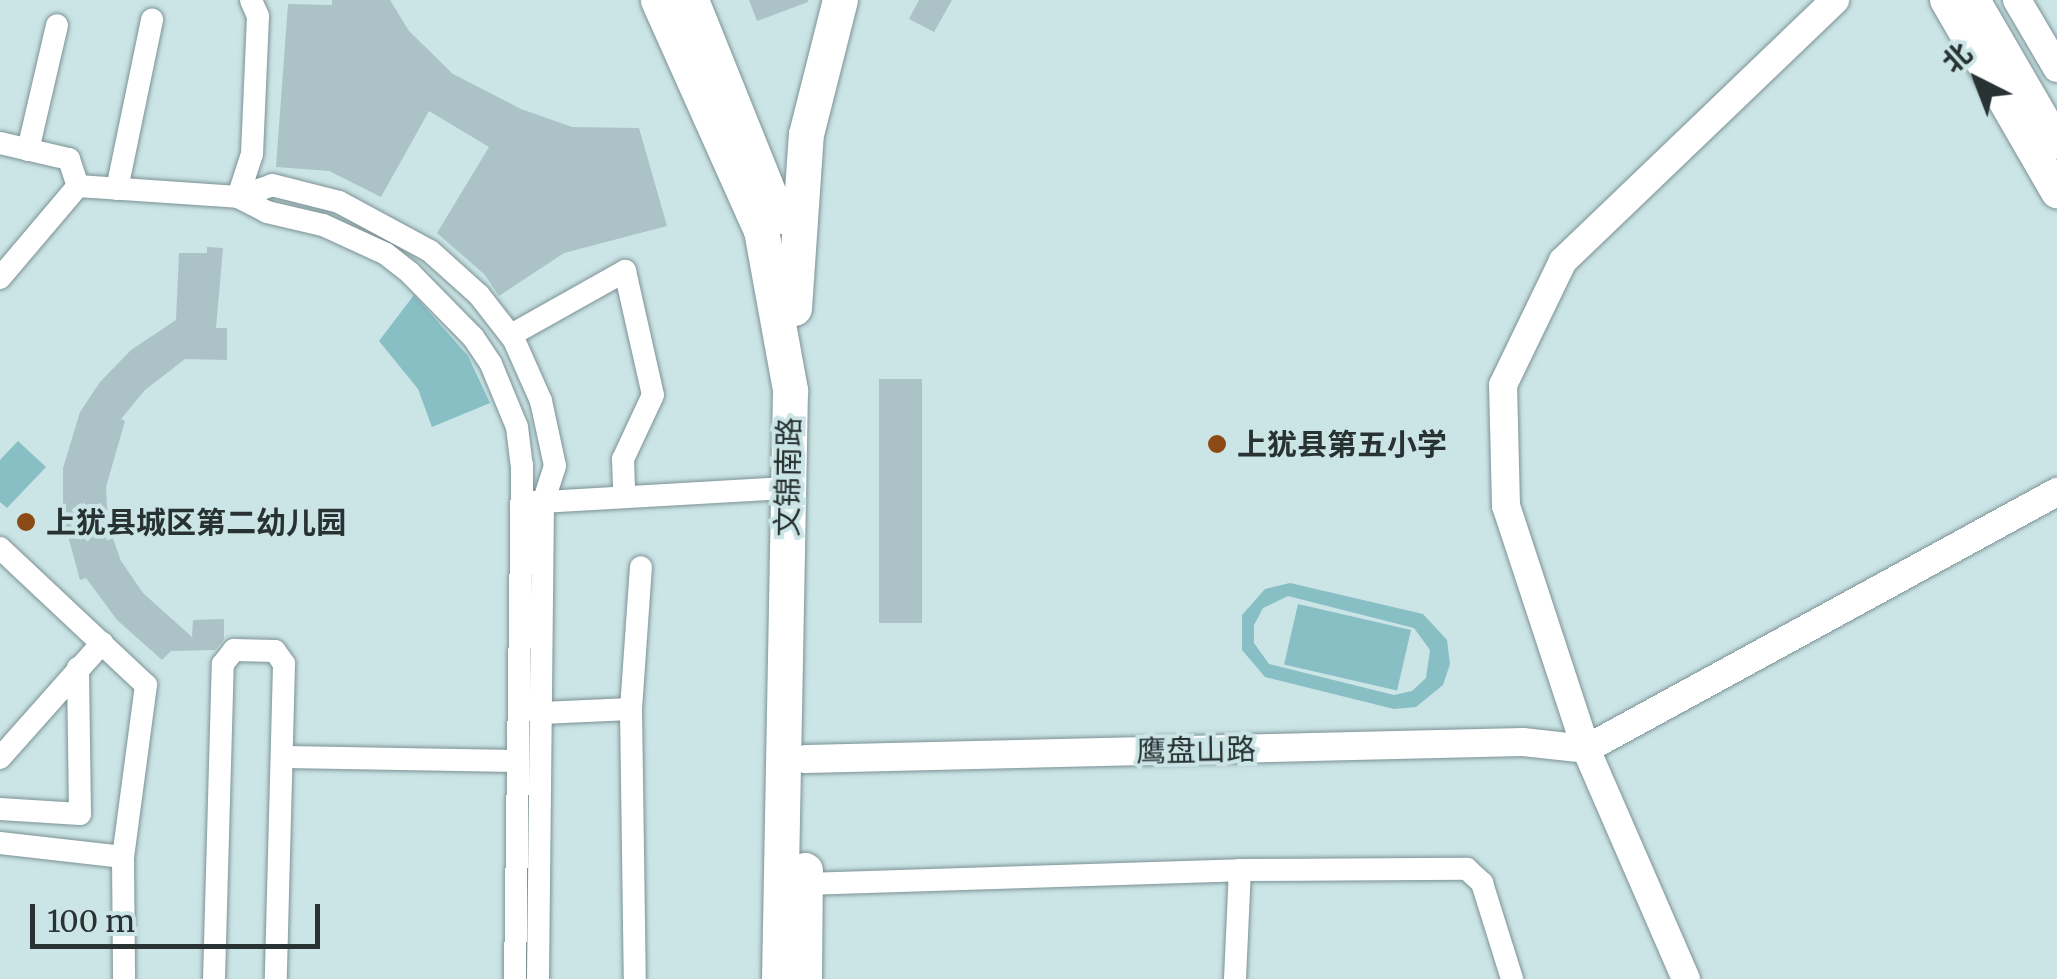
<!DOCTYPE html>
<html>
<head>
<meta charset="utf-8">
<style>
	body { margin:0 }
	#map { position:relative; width:2057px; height:979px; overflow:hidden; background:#cbe4e6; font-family:Merriweather,"Noto Sans SC",serif }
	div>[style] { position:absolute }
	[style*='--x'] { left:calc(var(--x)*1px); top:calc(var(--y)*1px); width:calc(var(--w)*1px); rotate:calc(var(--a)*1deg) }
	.green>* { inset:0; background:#87bfc5; transform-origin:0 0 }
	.building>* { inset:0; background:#abc3c6; transform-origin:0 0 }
	.roads { filter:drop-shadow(0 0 2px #7c9295) drop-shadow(0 0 2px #7c9295) }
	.minor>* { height:22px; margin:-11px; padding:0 11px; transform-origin:11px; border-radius:11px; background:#fff }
	.tertiary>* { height:28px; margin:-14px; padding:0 14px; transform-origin:14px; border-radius:14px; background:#fff }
	.secondary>* { height:32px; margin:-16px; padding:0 16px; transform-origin:16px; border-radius:16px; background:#fff }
	.primary>* { height:35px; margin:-17.5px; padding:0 17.5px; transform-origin:17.5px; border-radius:17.5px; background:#fff }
	.dots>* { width:28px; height:28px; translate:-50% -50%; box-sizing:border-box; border:5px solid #cbe4e6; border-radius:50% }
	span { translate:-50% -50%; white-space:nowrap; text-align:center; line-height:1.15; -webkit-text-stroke:8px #cbe4e6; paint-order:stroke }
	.poi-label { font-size:30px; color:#283233; font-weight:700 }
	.left { translate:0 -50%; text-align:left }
	.street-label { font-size:30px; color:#283233 }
	.north { position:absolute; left:1927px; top:30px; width:100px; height:100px; -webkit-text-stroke:8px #cbe4e6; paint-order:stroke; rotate:318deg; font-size:28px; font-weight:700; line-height:40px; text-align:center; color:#283233 }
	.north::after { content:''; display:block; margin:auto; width:35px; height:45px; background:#283233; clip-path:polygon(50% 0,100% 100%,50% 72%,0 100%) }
	.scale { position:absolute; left:30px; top:904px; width:290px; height:45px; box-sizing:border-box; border:5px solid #283233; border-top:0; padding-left:12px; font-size:30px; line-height:35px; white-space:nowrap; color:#283233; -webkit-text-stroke:8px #cbe4e6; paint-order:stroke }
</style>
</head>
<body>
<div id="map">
	<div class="green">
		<i style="clip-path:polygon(414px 295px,468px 356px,490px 403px,432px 427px,418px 389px,379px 341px)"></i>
		<i style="clip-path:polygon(18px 441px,46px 467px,7px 508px,0 502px,0 460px)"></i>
		<i style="clip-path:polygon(evenodd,1290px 583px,1423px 614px,1447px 640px,1450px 664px,1443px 685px,1416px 707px,1394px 709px,1265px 677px,1242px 650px,1242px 615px,1265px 589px,1290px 583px,1288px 596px,1414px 628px,1430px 650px,1426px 678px,1412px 691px,1394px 695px,1269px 664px,1254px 643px,1254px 625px,1263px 608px,1288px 596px)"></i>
		<i style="left:1298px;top:604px;width:116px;height:62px;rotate:13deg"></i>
	</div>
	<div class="building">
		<i style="clip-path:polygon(332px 0,390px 0,409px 31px,453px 74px,521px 109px,572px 127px,639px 128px,667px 226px,564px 253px,499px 296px,485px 275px,437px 233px,489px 147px,429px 111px,381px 197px,329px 171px,276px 167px,288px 4px,332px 5px)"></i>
		<i style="clip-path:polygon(749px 0,808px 0,808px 2px,757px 21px)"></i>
		<i style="clip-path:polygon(919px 0,952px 0,934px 32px,909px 19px)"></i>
		<i style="clip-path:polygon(207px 247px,223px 248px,216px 328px,227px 328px,227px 360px,185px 359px,145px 390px,121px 419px,125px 421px,106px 487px,108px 525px,121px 561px,143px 593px,192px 637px,193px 620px,224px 619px,224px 639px,215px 650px,171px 651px,162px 660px,117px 620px,86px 578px,80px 580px,63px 518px,63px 468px,80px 412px,100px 382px,131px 350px,176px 320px,179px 253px,207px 253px)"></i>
		<i style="left:922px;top:379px;width:244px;height:43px;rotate:90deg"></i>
	</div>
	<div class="roads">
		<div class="minor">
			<i style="--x:0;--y:143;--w:71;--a:13.1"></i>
			<i style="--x:69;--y:159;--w:28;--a:72"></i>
			<i style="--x:28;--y:150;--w:128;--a:-76.9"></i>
			<i style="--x:117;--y:189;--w:173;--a:-78.3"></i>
			<i style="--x:238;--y:197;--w:33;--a:27"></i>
			<i style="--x:267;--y:212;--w:57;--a:13.1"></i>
			<i style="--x:323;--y:225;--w:69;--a:24.7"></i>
			<i style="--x:386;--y:254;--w:31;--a:38"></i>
			<i style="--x:410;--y:273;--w:90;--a:45.5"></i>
			<i style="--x:473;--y:337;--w:32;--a:56"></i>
			<i style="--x:491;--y:364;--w:68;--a:67.6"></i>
			<i style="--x:517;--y:427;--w:38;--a:83"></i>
			<i style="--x:522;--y:465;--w:514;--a:90.78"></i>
			<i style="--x:238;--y:197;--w:45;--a:-72"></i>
			<i style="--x:252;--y:154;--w:138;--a:-87.5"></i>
			<i style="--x:258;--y:16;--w:17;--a:-114"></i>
			<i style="--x:0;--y:278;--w:121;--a:-49.7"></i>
			<i style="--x:78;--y:186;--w:160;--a:3.9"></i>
			<i style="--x:238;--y:197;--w:36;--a:-19"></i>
			<i style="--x:272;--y:185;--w:69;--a:14.2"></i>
			<i style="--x:339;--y:202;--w:103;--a:28.3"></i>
			<i style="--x:430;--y:251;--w:66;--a:41.9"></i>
			<i style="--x:479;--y:295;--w:57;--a:52.1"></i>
			<i style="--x:514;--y:340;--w:67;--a:66.1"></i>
			<i style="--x:541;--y:401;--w:66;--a:77.8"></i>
			<i style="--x:555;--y:466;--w:38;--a:108"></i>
			<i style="--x:543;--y:502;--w:21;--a:180"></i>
			<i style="--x:511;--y:335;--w:131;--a:-29.3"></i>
			<i style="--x:625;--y:271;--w:127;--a:77.3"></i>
			<i style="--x:653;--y:395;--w:71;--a:115.1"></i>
			<i style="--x:623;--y:459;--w:38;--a:88"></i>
			<i style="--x:0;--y:548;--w:200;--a:43.2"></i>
			<i style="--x:146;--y:685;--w:174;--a:97.6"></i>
			<i style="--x:631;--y:709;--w:142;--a:-86"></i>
			<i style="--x:541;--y:713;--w:90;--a:-2.5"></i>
			<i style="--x:631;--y:709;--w:270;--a:89.2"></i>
			<i style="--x:283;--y:757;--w:235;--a:1"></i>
			<i style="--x:0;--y:758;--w:154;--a:-48.4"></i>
			<i style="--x:0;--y:809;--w:80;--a:3.6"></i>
			<i style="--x:80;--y:814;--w:146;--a:-90.8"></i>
			<i style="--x:0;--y:843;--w:124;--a:6.5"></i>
			<i style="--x:123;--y:857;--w:122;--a:89.5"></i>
			<i style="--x:805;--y:884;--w:435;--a:-1.8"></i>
			<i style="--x:1240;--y:870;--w:227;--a:-0.3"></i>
			<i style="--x:1467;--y:869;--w:21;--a:43"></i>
			<i style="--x:1482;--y:883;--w:101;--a:72.6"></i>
			<i style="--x:214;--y:979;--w:315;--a:-88.4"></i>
			<i style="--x:223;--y:664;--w:18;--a:-52"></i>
			<i style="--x:234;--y:650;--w:41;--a:1.4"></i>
			<i style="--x:275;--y:651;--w:16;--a:55"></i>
			<i style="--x:284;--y:664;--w:315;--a:91.5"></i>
			<i style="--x:538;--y:979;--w:477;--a:-89.4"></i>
			<i style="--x:543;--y:502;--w:245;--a:-3.3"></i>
			<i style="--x:1235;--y:979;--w:109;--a:-87.4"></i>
		</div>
		<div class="tertiary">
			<i style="--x:2017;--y:0;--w:79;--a:59.5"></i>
			<i style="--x:806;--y:759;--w:717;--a:-1.36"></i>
			<i style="--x:1523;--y:742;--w:63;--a:6.3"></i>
			<i style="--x:1586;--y:749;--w:537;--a:-28.62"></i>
			<i style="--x:1686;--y:979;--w:251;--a:-113.5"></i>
			<i style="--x:1586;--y:749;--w:256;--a:-108.2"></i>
			<i style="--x:1506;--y:506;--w:121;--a:-91.4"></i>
			<i style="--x:1503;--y:385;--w:138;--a:-64.2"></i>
			<i style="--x:1563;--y:261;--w:377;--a:-43.8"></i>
		</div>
		<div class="secondary">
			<i style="--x:1946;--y:0;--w:222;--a:60"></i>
			<i style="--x:1974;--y:0;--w:165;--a:59.9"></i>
		</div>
		<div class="primary">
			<i style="--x:658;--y:0;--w:252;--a:65.9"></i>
			<i style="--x:761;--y:230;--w:163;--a:79.7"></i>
			<i style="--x:790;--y:390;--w:589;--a:91.07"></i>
			<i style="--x:691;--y:0;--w:233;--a:68.1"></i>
			<i style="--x:794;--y:308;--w:174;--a:-86.1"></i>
			<i style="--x:806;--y:134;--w:138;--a:-75.8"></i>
			<i style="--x:804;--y:979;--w:109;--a:-89.5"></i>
		</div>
	</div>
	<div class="dots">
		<i style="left:1217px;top:444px;background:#8b4a16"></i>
		<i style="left:26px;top:522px;background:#8b4a16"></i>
	</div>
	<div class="poi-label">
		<span class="left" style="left:1237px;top:444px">上犹县第五小学</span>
		<span class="left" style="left:46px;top:522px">上犹县城区第二幼儿园</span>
	</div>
	<div class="street-label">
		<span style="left:788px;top:477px;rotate:-89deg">文锦南路</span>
		<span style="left:1196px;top:750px;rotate:-1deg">鹰盘山路</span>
	</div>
	<div class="north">北</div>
	<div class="scale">100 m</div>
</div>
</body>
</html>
